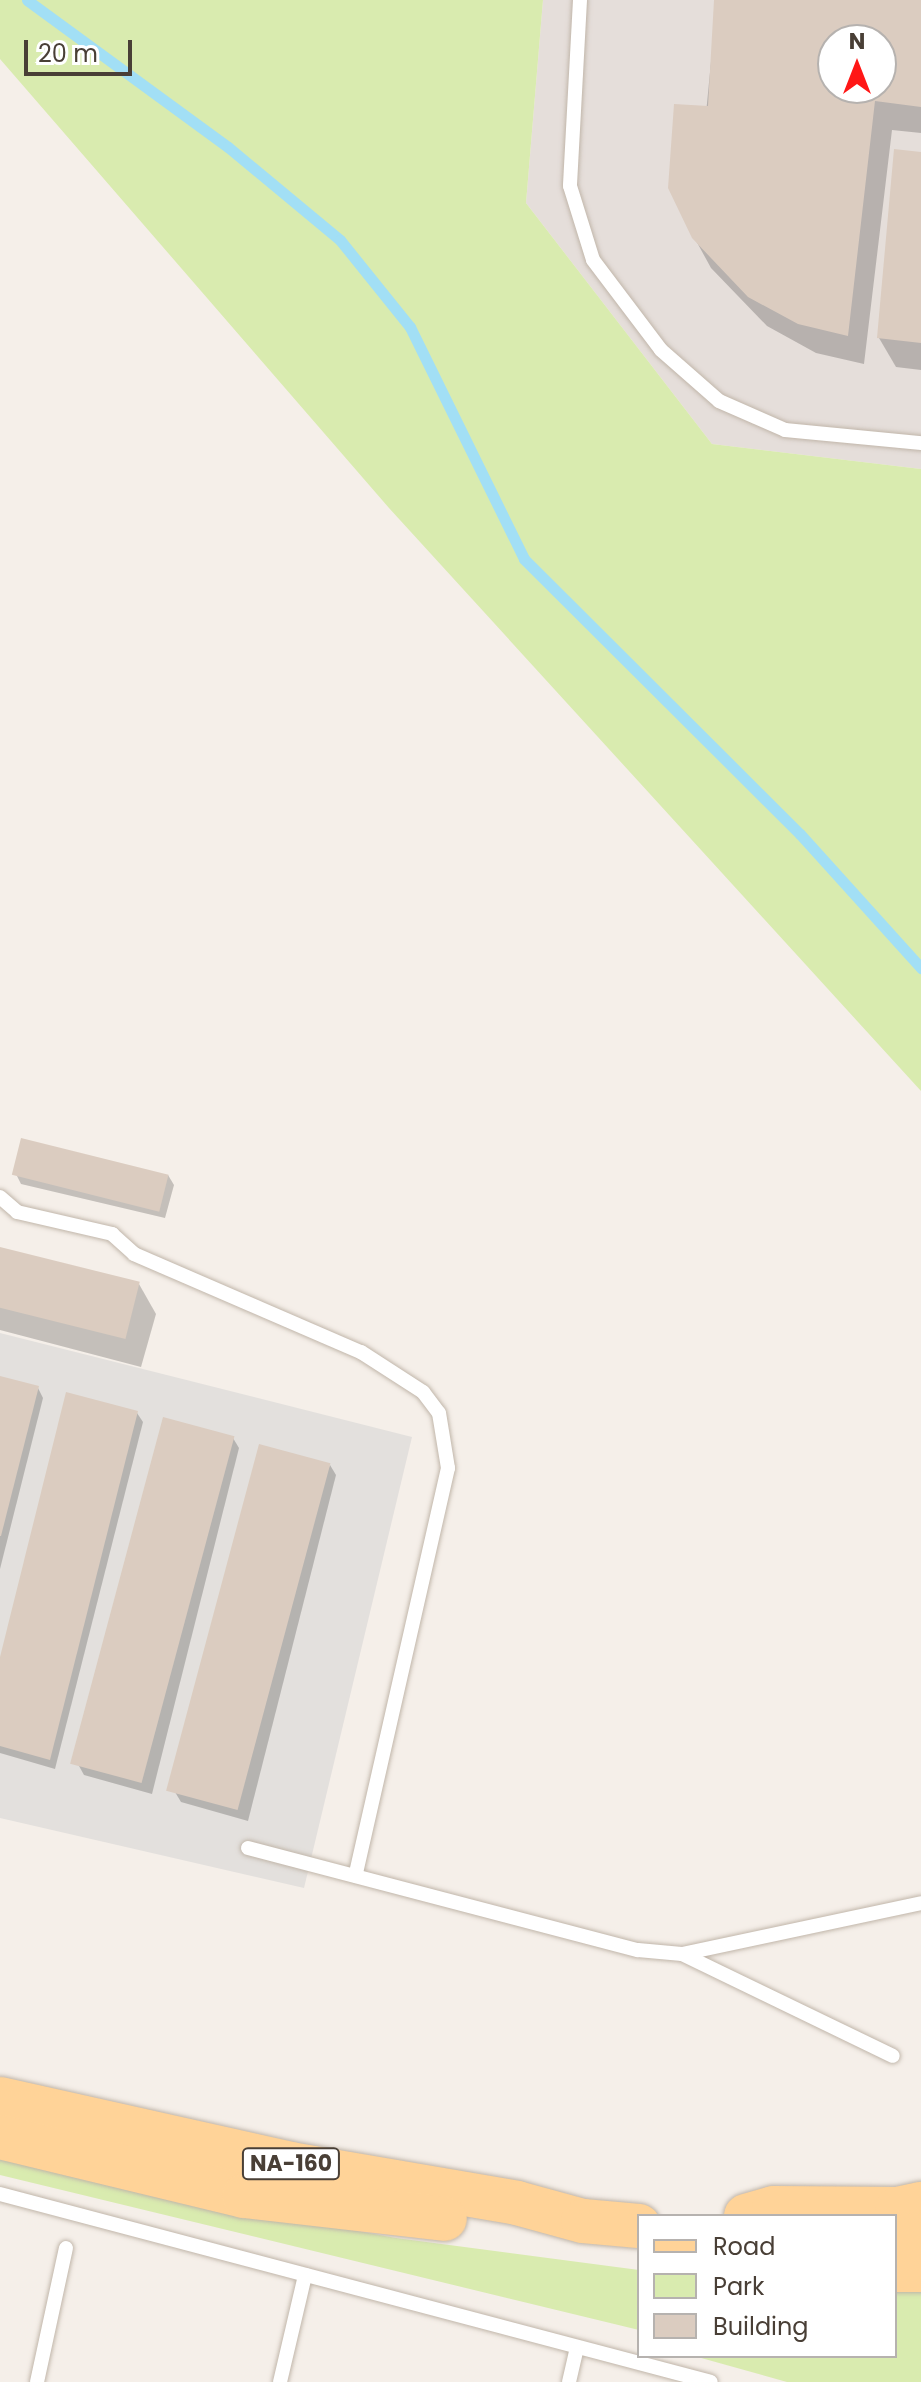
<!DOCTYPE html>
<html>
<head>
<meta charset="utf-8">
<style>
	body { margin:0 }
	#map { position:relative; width:921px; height:2382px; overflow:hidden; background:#f5efe9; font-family:Poppins,sans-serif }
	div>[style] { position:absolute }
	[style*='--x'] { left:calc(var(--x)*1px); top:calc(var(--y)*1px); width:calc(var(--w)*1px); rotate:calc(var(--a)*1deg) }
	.industrial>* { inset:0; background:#e5deda }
	.green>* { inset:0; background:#d9ebaf }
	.parking>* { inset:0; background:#e3e0dd }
	.shadow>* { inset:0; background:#0003 }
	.stream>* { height:11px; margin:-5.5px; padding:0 5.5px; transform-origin:5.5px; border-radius:5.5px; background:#a2dff5 }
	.building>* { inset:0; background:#dbccc0; transform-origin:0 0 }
	.roads { filter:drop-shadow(0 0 2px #c1b6aa) drop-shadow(0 0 2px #c1b6aa) }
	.service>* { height:14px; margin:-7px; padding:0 7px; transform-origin:7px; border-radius:7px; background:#fff }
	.primary>* { height:44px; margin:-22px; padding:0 22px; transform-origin:22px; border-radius:22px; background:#ffd398 }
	span { translate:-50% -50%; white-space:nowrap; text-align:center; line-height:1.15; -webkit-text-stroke:8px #fff; paint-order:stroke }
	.shield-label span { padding:2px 6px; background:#fff; border:2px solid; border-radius:6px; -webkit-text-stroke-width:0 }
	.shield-label { font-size:22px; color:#493f36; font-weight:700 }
	.legend { position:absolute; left:637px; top:2214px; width:260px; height:144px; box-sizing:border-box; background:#fff; border:2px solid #b6b2af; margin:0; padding:10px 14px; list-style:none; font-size:24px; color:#493f36 }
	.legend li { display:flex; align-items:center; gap:16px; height:40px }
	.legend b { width:40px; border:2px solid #b6b2af }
	.north { position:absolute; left:817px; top:24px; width:80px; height:80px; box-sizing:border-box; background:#fff; border:2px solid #b6b2af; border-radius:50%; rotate:0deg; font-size:22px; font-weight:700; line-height:32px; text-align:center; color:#493f36 }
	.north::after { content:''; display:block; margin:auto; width:28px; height:36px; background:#ff1716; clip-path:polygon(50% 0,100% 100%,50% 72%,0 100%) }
	.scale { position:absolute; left:24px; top:40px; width:108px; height:36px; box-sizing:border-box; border:4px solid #493f36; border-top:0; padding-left:10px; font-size:24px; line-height:28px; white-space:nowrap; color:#493f36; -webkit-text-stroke:6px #fff; paint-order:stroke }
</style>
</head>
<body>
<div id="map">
	<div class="industrial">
		<i style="clip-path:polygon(evenodd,543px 0,921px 0,921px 469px,712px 444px,526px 203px,543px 0,833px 40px,881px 40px,881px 88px,833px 88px,833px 40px)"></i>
	</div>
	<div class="green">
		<i style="clip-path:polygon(0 0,543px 0,526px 203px,712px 444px,921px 469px,921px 1091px,389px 508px,0 59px)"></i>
		<i style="clip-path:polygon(0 2153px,275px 2216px,396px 2238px,639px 2270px,639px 2330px,0 2175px)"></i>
		<i style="clip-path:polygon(895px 2288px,921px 2288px,921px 2382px,787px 2382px,694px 2356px,895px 2356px)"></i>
	</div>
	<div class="parking">
		<i style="clip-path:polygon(0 1333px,412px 1437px,304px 1888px,0 1818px)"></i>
	</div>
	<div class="shadow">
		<i style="clip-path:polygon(evenodd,717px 0,921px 0,921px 133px,892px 130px,864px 364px,816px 353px,767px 326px,711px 268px,694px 237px,717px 0,833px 40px,881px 40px,881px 88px,833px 88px,833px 40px)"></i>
		<i style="clip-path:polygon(921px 154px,921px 370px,896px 367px,879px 338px)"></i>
		<i style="clip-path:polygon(16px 1174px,168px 1175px,174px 1185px,165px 1218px,21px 1184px)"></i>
		<i style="clip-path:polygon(0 1249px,139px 1284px,156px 1314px,141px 1367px,0 1330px)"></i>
		<i style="clip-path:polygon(0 1378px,38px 1388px,43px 1398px,0 1569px)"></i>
		<i style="clip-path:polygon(137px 1413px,143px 1422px,55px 1769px,0 1753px,0 1665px)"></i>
		<i style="clip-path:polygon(233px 1438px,239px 1448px,152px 1794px,84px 1775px,79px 1766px)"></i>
		<i style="clip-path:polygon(330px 1465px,336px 1475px,248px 1821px,181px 1802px,175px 1792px)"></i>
	</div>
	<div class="stream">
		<i style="--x:27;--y:0;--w:249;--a:36.2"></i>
		<i style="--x:228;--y:147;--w:146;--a:39.7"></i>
		<i style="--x:340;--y:240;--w:112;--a:51.2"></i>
		<i style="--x:410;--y:327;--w:258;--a:63.8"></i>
		<i style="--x:524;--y:559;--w:390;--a:44.9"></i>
		<i style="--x:800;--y:834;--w:181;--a:47.9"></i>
	</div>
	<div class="building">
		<i style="clip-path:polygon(evenodd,714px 0,921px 0,921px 107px,875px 101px,848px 336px,798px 324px,748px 297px,692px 238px,668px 188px,674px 104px,708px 106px,714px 0,833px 40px,881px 40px,881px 88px,833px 88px,833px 40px)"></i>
		<i style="clip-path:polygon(894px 149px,921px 152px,921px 343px,877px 338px)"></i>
		<i style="left:21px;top:1138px;width:152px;height:38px;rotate:14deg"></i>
		<i style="left:0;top:1247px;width:144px;height:59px;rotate:14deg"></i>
		<i style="clip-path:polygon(0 1376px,39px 1386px,1px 1536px,0 1536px)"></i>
		<i style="clip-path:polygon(66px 1392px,138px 1411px,50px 1760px,0 1746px,0 1657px)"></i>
		<i style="left:163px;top:1417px;width:74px;height:359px;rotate:15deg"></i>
		<i style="left:259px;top:1444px;width:74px;height:359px;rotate:15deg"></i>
	</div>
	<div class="roads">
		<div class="service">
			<i style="--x:580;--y:0;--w:186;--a:93.1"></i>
			<i style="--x:570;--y:186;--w:77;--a:72.7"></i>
			<i style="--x:593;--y:260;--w:113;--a:52.9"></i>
			<i style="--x:661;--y:350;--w:77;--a:41.3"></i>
			<i style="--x:719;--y:401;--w:72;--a:23.7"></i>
			<i style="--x:785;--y:430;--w:137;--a:5.5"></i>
			<i style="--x:0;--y:1197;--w:23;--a:41"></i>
			<i style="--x:17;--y:1212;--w:98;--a:13"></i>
			<i style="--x:112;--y:1234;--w:30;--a:42"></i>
			<i style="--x:134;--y:1254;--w:247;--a:23.4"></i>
			<i style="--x:361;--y:1352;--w:74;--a:32.8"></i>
			<i style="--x:423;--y:1392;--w:26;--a:53"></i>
			<i style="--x:439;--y:1413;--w:56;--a:80.7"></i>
			<i style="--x:448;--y:1468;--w:418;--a:102.8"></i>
			<i style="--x:248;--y:1848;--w:403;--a:14.7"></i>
			<i style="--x:638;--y:1950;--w:44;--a:5.2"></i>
			<i style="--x:682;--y:1954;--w:244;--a:-12"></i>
			<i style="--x:682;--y:1954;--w:234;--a:25.8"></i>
			<i style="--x:0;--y:2194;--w:735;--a:14.81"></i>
			<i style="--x:37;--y:2382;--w:137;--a:-77.8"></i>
			<i style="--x:280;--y:2382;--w:110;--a:-76.8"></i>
			<i style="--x:569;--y:2382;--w:35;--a:-77"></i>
		</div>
		<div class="primary">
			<i style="--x:0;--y:2099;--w:297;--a:12.6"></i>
			<i style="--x:290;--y:2164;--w:230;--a:9.7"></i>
			<i style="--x:517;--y:2203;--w:68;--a:15.3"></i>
			<i style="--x:583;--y:2221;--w:56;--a:5.1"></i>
			<i style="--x:0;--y:2137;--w:251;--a:13.6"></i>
			<i style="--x:244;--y:2196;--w:202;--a:6.5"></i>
			<i style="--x:746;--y:2216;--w:29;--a:-16"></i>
			<i style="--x:774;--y:2208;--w:123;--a:0.5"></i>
			<i style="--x:897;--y:2209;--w:25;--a:-12"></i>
			<i style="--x:895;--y:2238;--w:26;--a:0"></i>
			<i style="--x:895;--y:2270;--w:26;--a:0"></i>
		</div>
	</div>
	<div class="shield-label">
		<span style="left:291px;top:2164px">NA-160</span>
	</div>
	<ul class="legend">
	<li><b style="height:10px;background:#ffd398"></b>Road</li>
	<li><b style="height:22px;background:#d9ebaf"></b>Park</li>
	<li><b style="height:22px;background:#dbccc0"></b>Building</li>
	</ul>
	<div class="north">N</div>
	<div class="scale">20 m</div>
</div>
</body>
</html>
